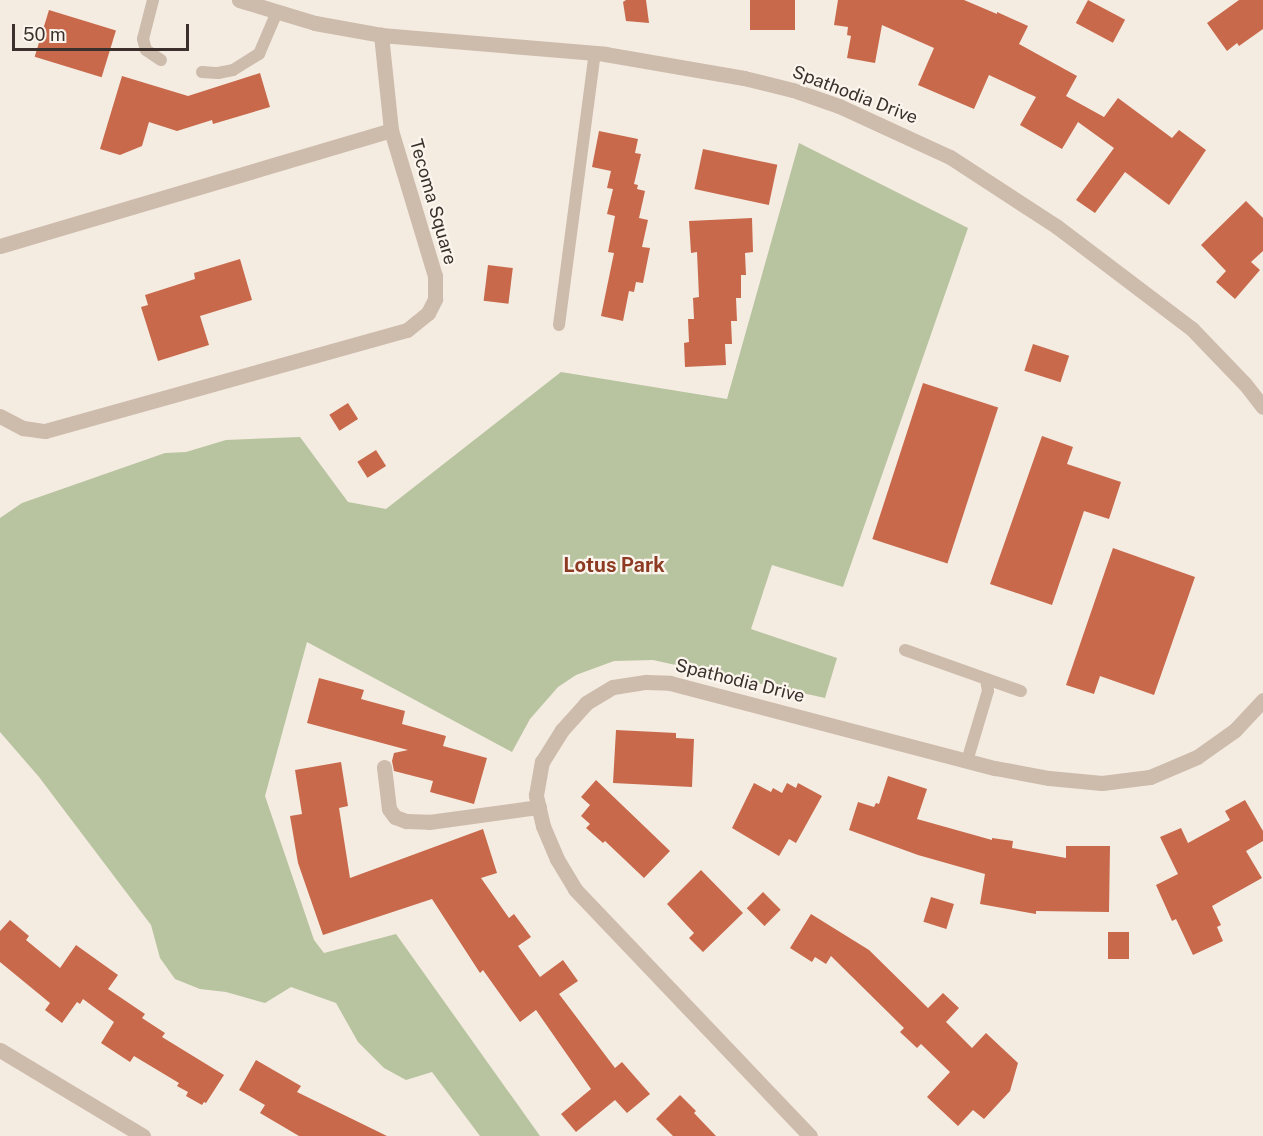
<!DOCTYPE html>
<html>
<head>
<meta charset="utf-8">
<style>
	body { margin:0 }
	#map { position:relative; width:1263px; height:1136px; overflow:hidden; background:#f4ebe1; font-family:"Public Sans",sans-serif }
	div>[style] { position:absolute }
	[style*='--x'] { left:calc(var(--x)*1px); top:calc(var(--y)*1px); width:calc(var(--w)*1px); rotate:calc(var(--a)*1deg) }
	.green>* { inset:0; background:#b8c4a0 }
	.building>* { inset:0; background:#c8694b; transform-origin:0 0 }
	.service>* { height:12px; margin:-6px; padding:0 6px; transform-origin:6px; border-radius:6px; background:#cdbbac }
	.minor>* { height:15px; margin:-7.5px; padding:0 7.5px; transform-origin:7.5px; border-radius:7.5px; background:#cdbbac }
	span { translate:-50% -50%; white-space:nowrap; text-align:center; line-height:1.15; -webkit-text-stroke:4.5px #fbf5ee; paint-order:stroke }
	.street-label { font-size:18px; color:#3b302b }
	.neighbourhood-label { font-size:20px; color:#8c3b22; font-weight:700 }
	.scale { position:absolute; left:12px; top:24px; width:177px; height:27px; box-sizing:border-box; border:3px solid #3b302b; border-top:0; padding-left:8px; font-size:18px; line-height:21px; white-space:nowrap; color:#3b302b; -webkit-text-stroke:4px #fbf5ee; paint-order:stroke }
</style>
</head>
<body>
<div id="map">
	<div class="green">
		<i style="clip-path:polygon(799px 143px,968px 228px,843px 587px,772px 565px,751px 629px,837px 658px,825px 698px,653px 660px,614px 661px,576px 675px,558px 687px,530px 719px,512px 752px,307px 642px,265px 796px,314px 940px,324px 953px,396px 934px,540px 1136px,480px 1136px,432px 1072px,406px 1080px,384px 1068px,358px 1042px,336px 1003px,291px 987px,265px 1003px,226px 992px,200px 989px,175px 979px,160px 958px,151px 925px,39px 777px,0 732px,0 518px,22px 503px,165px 453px,186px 452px,226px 440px,300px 437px,348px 502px,386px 509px,561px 372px,727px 399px)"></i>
	</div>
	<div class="building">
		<i style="clip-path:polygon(626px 0,646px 0,649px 23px,626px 21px,623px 2px)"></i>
		<i style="left:750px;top:0;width:45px;height:30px"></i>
		<i style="clip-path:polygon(838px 0,964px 0,997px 14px,997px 12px,1028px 26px,1019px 44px,1077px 76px,1066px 96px,1104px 117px,1118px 98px,1172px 138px,1179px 130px,1206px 150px,1169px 205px,1125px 172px,1095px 213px,1076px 200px,1114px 148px,1078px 122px,1062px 149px,1020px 125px,1036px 97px,989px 75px,974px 109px,918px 85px,934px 48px,882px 25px,875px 63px,847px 58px,851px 36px,847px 35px,848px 27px,834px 25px)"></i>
		<i style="left:1088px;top:0;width:42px;height:26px;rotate:28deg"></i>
		<i style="clip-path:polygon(1239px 0,1263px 0,1263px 29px,1239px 46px,1237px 43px,1227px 51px,1207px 23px)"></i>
		<i style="left:49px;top:10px;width:70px;height:49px;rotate:17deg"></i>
		<i style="clip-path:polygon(260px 73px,270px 107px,213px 124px,212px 120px,177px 131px,149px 122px,142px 146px,120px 155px,100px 149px,122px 76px,188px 96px)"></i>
		<i style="clip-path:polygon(599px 131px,638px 139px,635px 153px,641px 154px,634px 184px,638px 185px,637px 189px,645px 191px,639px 218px,648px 220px,642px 247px,650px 248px,643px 283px,636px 282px,634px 292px,629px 291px,623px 321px,601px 316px,614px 253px,608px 252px,615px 216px,607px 214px,613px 189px,607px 188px,611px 171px,592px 167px)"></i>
		<i style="left:703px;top:149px;width:76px;height:41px;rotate:12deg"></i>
		<i style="clip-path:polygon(1246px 201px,1263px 218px,1263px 251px,1251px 262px,1260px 270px,1235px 299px,1216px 282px,1226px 271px,1201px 245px)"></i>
		<i style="clip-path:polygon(752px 218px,753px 252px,745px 253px,746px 275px,741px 275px,741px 298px,736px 298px,737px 321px,731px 321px,732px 344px,725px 344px,726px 365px,685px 367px,684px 343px,689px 342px,688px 319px,694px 319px,693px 298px,699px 297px,697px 252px,691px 253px,689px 221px)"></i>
		<i style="clip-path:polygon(240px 259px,252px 300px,200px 316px,209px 345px,158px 361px,141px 307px,148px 305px,145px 295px,195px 279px,194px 273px)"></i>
		<i style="left:488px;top:265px;width:25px;height:36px;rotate:7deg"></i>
		<i style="left:1033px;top:344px;width:38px;height:28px;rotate:18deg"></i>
		<i style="left:923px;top:383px;width:79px;height:164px;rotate:18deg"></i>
		<i style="left:348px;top:403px;width:19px;height:22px;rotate:58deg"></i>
		<i style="clip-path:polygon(1042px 436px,1073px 447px,1067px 464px,1121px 482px,1109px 519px,1084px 511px,1052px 605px,990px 584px)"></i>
		<i style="left:376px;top:450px;width:19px;height:22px;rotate:58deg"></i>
		<i style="clip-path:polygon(1113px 548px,1195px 577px,1154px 695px,1100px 676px,1094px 694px,1066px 685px)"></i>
		<i style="clip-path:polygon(319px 678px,364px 690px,361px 699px,405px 711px,402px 724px,446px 736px,443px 746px,487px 758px,474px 804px,430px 792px,433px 781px,394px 771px,392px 761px,394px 753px,408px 750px,307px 723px)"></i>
		<i style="clip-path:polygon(616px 730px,676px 733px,676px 738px,694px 739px,692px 787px,613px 783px)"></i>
		<i style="clip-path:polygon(341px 762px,348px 806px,339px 808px,350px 878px,483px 829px,497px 873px,481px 878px,509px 918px,514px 914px,531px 937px,518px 946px,540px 977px,563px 960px,578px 981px,559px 994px,615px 1068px,622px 1062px,650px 1094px,627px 1113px,615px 1100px,576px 1132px,561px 1114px,591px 1089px,536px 1010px,520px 1022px,483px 970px,480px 973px,432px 899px,323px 935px,298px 863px,290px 816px,302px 814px,295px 770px)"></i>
		<i style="clip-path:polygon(888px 776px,927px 789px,917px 819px,992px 840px,992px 838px,1013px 841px,1012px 848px,1066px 858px,1066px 846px,1110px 846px,1109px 912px,1036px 911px,1036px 914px,980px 904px,985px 874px,918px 855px,849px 830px,858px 802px,874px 807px,876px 803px,879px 804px)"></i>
		<i style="clip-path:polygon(596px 780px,670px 851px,644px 878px,605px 841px,603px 843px,586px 828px,590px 824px,581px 816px,590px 805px,581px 797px)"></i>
		<i style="clip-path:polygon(754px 783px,771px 792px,773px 788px,782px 793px,787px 783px,796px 788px,798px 783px,822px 796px,796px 843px,789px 839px,779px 856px,732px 828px)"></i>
		<i style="clip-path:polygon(1245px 800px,1263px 831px,1263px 841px,1246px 851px,1262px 878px,1212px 906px,1221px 925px,1217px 927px,1223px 941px,1193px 955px,1176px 919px,1172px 921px,1156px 885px,1178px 874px,1160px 837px,1181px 828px,1188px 843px,1230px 820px,1225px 811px)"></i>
		<i style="clip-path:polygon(701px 870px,743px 913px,703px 952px,689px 938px,694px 933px,667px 904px)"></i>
		<i style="left:763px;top:892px;width:25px;height:23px;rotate:45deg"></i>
		<i style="left:931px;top:897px;width:24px;height:26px;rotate:17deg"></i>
		<i style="clip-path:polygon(811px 914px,869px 950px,928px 1008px,943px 993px,959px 1008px,946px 1022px,972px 1048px,986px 1033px,1018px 1063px,1010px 1091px,984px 1119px,973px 1110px,958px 1126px,927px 1097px,950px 1072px,921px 1044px,917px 1048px,900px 1032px,904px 1028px,831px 956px,826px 964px,815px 957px,812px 962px,790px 948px)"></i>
		<i style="clip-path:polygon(10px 920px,29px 936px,26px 940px,60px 968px,76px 945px,118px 975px,108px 989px,145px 1014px,142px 1018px,165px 1033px,162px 1037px,224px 1075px,206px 1103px,204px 1102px,202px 1105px,186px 1096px,188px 1092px,177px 1086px,179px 1083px,134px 1056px,130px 1062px,101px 1043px,114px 1022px,83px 999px,80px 1004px,77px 1002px,62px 1023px,45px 1010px,50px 1003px,0 962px,0 931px)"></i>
		<i style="left:1108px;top:932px;width:21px;height:27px"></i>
		<i style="clip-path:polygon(256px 1060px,301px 1086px,297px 1092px,387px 1136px,299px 1136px,260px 1113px,265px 1105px,239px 1090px)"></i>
		<i style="clip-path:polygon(680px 1095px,696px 1111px,694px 1113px,716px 1136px,673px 1136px,656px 1119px)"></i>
	</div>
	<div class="service">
		<i style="--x:153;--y:0;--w:40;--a:104.4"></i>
		<i style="--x:143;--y:39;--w:11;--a:75"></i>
		<i style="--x:146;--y:50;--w:18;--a:34"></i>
		<i style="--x:202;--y:72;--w:16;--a:4"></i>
		<i style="--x:218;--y:73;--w:15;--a:-11"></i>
		<i style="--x:233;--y:70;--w:31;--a:-32"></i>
		<i style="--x:259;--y:54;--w:46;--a:-66.8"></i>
		<i style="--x:559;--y:325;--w:274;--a:-82.5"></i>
		<i style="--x:905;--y:650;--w:123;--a:19.5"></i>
		<i style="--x:967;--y:761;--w:73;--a:-73.3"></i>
		<i style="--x:988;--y:691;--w:11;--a:-100"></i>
	</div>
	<div class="minor">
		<i style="--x:239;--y:0;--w:79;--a:16.8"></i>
		<i style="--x:315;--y:23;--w:67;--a:10.3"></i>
		<i style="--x:381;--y:35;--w:225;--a:4.8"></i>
		<i style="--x:605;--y:54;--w:141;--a:9.8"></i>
		<i style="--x:744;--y:78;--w:50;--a:13.8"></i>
		<i style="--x:793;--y:90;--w:49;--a:19.2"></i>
		<i style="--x:839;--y:106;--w:122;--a:24.7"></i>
		<i style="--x:950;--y:157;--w:126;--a:33.1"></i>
		<i style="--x:1056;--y:226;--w:171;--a:37.1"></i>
		<i style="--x:1192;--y:329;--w:76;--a:46.1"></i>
		<i style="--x:1245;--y:384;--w:29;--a:52"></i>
		<i style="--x:0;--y:246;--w:408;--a:-16.5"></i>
		<i style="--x:0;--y:416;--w:26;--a:28"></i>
		<i style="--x:23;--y:428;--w:22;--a:8"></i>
		<i style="--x:45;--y:431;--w:376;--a:-15.6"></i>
		<i style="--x:407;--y:330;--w:27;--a:-39"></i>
		<i style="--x:428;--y:313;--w:16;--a:-63"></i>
		<i style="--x:435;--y:299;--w:23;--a:-90"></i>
		<i style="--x:435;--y:276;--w:152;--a:-106.8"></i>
		<i style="--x:391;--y:130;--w:96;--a:-96"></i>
		<i style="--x:384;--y:767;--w:42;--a:83.2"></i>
		<i style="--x:389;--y:809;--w:10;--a:53"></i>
		<i style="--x:395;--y:817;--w:12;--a:20"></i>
		<i style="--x:406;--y:821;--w:23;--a:2"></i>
		<i style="--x:429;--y:822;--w:111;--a:-7.8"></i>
		<i style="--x:0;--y:1050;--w:167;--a:31"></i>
		<i style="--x:810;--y:1136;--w:341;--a:-133.6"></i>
		<i style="--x:575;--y:889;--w:35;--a:-121"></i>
		<i style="--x:557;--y:859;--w:36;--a:-113"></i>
		<i style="--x:543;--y:826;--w:32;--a:-103"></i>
		<i style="--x:536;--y:795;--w:34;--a:-80"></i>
		<i style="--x:542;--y:762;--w:38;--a:-58"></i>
		<i style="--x:562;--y:730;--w:36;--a:-48"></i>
		<i style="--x:586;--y:703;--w:31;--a:-31"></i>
		<i style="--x:613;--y:687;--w:33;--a:-9"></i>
		<i style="--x:646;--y:682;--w:24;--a:2"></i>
		<i style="--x:670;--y:683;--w:336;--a:14.7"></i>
		<i style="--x:995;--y:768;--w:55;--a:10.5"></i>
		<i style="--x:1049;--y:778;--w:53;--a:5.4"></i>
		<i style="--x:1102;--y:783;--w:48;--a:-7.1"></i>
		<i style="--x:1150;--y:777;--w:51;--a:-23.1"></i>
		<i style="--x:1197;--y:757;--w:47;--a:-35.4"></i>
		<i style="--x:1235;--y:730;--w:41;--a:-47"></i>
	</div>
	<div class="street-label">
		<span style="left:855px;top:95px;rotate:21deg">Spathodia Drive</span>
		<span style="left:433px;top:202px;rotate:74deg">Tecoma Square</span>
		<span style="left:740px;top:681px;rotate:14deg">Spathodia Drive</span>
	</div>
	<div class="neighbourhood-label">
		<span style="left:614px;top:565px">Lotus Park</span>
	</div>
	<div class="scale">50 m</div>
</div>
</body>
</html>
